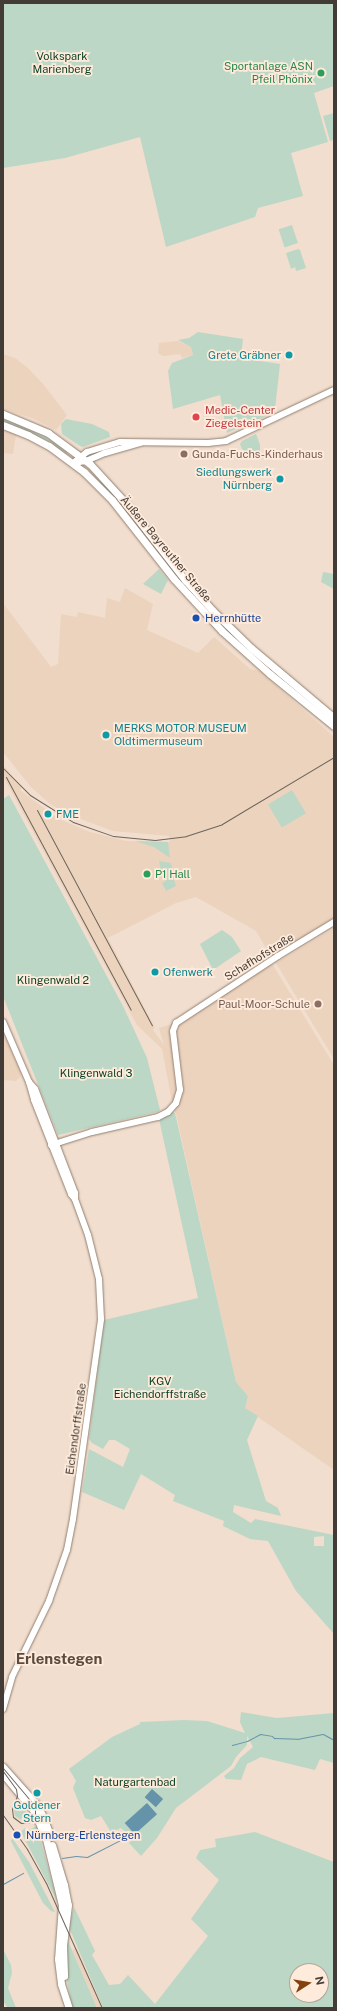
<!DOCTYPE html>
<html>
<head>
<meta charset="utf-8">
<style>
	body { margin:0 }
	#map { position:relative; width:337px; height:2011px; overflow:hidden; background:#f1dece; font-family:"Public Sans",sans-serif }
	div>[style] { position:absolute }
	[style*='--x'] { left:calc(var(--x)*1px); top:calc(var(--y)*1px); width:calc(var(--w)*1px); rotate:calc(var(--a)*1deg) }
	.built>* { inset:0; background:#ecd3be; transform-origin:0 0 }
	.green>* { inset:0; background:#bcd7c5; transform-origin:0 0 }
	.water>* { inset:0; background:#6593aa; transform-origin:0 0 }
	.stream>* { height:1px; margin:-0.5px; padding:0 0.5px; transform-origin:0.5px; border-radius:0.5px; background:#6593aa }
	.roads { filter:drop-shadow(0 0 1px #907f70) drop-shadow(0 0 1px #907f70) }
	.secondary>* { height:6px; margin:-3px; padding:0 3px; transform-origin:3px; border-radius:3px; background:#fff }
	.primary>* { height:7px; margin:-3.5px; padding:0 3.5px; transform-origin:3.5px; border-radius:3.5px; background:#fff }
	.tram>* { height:1px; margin:-0.5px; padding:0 0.5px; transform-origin:0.5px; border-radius:0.5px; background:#6e645b }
	.rail>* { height:1px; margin:-0.5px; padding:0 0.5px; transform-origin:0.5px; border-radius:0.5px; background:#6e645b }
	.dots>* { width:11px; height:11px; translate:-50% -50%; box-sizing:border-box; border:2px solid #feebdb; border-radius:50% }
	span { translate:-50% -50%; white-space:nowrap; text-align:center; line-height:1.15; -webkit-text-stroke:3.5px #feebdb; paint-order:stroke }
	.park-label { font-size:11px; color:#083d22 }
	.leisure-label { font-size:11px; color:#27864d }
	.right { translate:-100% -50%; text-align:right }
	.left { translate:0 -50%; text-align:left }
	.culture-label { font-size:11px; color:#0d838f }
	.health-label { font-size:11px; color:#be3a42 }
	.education-label { font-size:11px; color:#785e54 }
	.street-label { font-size:11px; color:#433b35 }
	.transit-label { font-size:11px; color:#164399 }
	.district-label { font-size:15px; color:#5b4b3e; font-weight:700 }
	.frame { position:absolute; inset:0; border:4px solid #433b35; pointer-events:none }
	.north { position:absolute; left:289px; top:1963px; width:40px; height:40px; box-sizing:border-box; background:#feebdb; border:1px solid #b3a599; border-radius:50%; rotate:78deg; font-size:11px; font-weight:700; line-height:16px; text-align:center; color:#433b35 }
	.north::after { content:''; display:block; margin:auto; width:14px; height:18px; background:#83410c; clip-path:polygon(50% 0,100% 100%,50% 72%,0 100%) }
</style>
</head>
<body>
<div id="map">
	<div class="built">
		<i style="clip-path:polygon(178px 341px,191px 347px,193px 355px,182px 358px,180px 354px,163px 356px,158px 353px,159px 343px)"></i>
		<i style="clip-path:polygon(3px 354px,15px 358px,28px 368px,43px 384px,67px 415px,56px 430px,32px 418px,3px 409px)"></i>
		<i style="clip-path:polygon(3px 430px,16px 434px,13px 454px,3px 453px)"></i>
		<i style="clip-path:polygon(125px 588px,153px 604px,147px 630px,198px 653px,214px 637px,250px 669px,260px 671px,334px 737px,334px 923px,272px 958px,256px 931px,196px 897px,176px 903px,108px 938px,155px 1028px,153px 1030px,164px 1045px,159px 1028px,178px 1022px,271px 962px,334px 1065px,334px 1470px,245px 1408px,248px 1396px,236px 1382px,176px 1114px,172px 1102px,162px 1049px,137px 1025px,3px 776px,3px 765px,22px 787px,20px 790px,57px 818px,90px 832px,126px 841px,170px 842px,169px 836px,113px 831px,72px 816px,50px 804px,31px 787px,3px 752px,3px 603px,51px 667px,58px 664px,61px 614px,77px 617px,78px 612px,105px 618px,107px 598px,120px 602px)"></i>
		<i style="clip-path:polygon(334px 928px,334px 1059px,276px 963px)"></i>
		<i style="clip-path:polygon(3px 1032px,21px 1072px,20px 1077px,16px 1081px,3px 1080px)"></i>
		<i style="left:77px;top:1948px;width:65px;height:5px;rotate:67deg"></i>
	</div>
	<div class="green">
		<i style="clip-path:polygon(3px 3px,334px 3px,334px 86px,314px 93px,328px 142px,291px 153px,303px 196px,258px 208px,255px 217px,166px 247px,140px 137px,65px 158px,3px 168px)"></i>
		<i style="clip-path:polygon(334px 113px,334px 140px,330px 141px,323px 116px)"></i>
		<i style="left:292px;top:225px;width:19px;height:14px;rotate:72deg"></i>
		<i style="clip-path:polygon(298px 249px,300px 250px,306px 268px,296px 271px,295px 267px,291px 269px,286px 253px)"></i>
		<i style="clip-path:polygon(198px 332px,243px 339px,241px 358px,280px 364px,275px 409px,268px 415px,227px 433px,220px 395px,173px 409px,168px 371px,172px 363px,193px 355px,191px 347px,178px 340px,189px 338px)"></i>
		<i style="clip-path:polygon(3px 416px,29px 425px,70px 449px,66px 454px,48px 441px,3px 424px)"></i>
		<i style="clip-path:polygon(66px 419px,92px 424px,109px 432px,110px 437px,83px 447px,80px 446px,62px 434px,61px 424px)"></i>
		<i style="clip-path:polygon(256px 434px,260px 445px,260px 458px,249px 455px,242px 449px,240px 444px,242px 441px)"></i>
		<i style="clip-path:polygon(101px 482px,104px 484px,177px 574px,174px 576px,100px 484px)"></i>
		<i style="clip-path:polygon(159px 569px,168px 580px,161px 594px,143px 584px)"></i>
		<i style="clip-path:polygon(323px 572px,334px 574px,334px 589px,321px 582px)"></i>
		<i style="left:292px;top:790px;width:27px;height:28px;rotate:59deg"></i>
		<i style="clip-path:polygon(9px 795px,123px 1006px,136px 1034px,147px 1058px,160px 1110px,157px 1112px,58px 1135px,3px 996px,3px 799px)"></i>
		<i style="clip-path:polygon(135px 841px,168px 842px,170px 858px,154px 847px)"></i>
		<i style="clip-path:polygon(159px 861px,171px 863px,174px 876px,173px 877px,176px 886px,166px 891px,162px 883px,166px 881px,161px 872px)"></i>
		<i style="clip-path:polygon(222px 930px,232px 937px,241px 951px,213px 970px,200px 944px)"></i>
		<i style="clip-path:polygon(evenodd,173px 1112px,175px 1113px,236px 1382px,248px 1396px,245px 1408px,258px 1416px,247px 1440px,266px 1501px,278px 1508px,281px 1516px,234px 1505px,233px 1512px,251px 1523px,255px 1519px,334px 1535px,334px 1634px,296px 1591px,268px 1541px,250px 1539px,223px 1526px,224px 1521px,173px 1501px,175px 1495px,141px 1474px,124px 1510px,82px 1492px,89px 1449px,123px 1467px,130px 1449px,115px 1440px,109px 1440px,103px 1449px,92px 1443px,89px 1439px,104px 1320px,198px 1298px,159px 1119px,173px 1112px,324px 1536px,324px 1546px,314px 1546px,314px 1537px,324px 1536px)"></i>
		<i style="clip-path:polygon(241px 1712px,277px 1718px,334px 1713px,334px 1763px,320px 1759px,315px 1770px,261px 1757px,247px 1764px,241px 1780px,226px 1779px,224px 1776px,234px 1768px,240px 1758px,253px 1747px,247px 1736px,247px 1745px,236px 1757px,231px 1766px,176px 1808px,157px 1838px,141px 1856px,129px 1843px,133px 1839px,121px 1828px,111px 1832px,101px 1816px,91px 1820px,85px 1818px,73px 1788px,76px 1781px,69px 1769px,112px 1737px,140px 1724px,140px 1722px,184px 1720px,207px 1721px,245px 1733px,240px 1722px)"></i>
		<i style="clip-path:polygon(18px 1798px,24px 1805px,23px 1807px,30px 1819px,23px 1821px,15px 1816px,14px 1809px)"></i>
		<i style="clip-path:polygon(37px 1826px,40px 1833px,39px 1835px,58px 1903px,21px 1832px,25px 1828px,26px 1831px)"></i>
		<i style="clip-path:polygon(evenodd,255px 1832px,334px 1862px,334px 2008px,103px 2008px,69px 1927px,74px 1907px,95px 1951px,92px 1955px,109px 1985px,120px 1984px,128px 1975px,155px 2004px,208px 1936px,191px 1919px,219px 1880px,196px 1858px,200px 1850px,216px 1847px,215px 1839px,255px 1832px,297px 1971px,321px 1971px,321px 1995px,297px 1995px,297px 1971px)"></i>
		<i style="clip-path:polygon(12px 1838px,29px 1862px,55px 1912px,51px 1911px,43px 1903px,11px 1841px)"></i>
		<i style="clip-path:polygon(68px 1941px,72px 1950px,97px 2008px,72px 2008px,67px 1980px,66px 1962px)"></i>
		<i style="clip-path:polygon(3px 1949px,11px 1965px,12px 1973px,8px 1988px,16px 2008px,8px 2008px,3px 2001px)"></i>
	</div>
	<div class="water">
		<i style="left:152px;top:1789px;width:15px;height:11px;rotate:42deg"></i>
		<i style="left:147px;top:1803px;width:15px;height:30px;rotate:48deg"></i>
	</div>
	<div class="stream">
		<i style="--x:232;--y:1745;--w:16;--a:-15"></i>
		<i style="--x:247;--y:1741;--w:15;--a:-28"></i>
		<i style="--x:260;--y:1734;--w:12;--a:9"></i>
		<i style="--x:272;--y:1736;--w:3;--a:45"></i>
		<i style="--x:274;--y:1738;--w:23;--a:2"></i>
		<i style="--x:297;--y:1739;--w:26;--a:-11"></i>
		<i style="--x:323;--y:1734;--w:13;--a:29"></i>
		<i style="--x:62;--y:1858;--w:14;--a:-8"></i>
		<i style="--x:76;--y:1856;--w:11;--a:5"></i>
		<i style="--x:87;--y:1857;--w:36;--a:-27"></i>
		<i style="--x:3;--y:1884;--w:23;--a:-29"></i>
	</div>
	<div class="roads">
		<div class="secondary">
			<i style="--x:73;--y:463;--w:18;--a:-38"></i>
			<i style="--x:87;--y:452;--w:34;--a:-17"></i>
			<i style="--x:120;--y:442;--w:88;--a:0.7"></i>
			<i style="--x:208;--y:443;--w:18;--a:-6"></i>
			<i style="--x:226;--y:441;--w:119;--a:-25.3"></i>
			<i style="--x:73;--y:463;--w:13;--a:-9"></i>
			<i style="--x:86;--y:461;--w:21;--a:-23"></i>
			<i style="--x:105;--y:453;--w:37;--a:-16"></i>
			<i style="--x:3;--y:1022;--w:65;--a:66.6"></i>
			<i style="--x:29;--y:1082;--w:19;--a:74"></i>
			<i style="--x:34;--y:1100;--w:101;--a:68.5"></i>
			<i style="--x:71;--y:1194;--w:6;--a:51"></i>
			<i style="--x:51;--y:1145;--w:43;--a:-17.6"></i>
			<i style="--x:92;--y:1132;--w:68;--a:-12.8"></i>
			<i style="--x:158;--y:1117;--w:11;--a:-27"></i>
			<i style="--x:168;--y:1112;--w:12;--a:-48"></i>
			<i style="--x:176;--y:1103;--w:14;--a:-73"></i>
			<i style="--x:180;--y:1090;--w:59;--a:-96.8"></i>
			<i style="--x:173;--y:1031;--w:9;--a:-69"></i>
			<i style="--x:176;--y:1023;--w:122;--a:-33.3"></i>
			<i style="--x:278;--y:956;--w:66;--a:-31.3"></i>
			<i style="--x:3;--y:1709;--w:33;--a:-74"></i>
			<i style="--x:12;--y:1677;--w:85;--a:-64"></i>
			<i style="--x:49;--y:1601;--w:54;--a:-70.6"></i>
			<i style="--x:67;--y:1550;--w:32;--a:-79"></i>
			<i style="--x:73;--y:1519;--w:202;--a:-82"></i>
			<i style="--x:101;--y:1319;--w:40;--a:-92.9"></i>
			<i style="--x:99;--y:1279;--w:45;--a:-104"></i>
			<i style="--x:88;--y:1235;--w:38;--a:-110"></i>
			<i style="--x:75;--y:1199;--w:6;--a:-90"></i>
			<i style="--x:75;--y:1193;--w:111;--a:-111"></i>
			<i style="--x:35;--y:1089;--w:9;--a:-131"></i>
		</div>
		<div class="primary">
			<i style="--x:3;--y:414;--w:49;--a:22.9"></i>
			<i style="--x:48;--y:433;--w:52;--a:36.4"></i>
			<i style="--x:90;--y:464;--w:47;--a:47.6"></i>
			<i style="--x:122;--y:499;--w:103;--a:52.1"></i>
			<i style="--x:185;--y:580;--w:42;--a:47.9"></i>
			<i style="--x:213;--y:611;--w:53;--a:44.2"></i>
			<i style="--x:251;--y:648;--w:109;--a:40.1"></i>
			<i style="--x:3;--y:425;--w:27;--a:22"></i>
			<i style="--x:28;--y:435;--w:24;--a:28"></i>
			<i style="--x:49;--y:446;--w:44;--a:36.6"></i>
			<i style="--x:84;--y:472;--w:40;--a:45"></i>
			<i style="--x:112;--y:500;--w:100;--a:51.9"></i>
			<i style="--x:174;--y:579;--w:71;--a:47.3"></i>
			<i style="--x:222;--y:631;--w:64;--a:41.9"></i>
			<i style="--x:270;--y:674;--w:82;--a:39.1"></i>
			<i style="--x:3;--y:1767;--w:51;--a:48.2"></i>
			<i style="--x:37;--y:1805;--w:13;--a:63"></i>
			<i style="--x:43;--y:1817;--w:17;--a:69"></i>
			<i style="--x:3;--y:1774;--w:48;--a:50"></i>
			<i style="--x:34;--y:1811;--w:30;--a:67"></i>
			<i style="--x:46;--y:1839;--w:68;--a:76.4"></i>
			<i style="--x:62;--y:1905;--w:54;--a:94.2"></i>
			<i style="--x:58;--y:1959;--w:25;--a:83"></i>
			<i style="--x:61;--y:1984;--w:25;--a:72"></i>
			<i style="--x:52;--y:1845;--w:42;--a:73.3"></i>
			<i style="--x:64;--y:1885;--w:20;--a:79"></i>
			<i style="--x:68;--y:1905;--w:40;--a:97.1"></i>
			<i style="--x:63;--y:1945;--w:31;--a:88"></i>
		</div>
	</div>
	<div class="tram">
		<i style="--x:3;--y:1768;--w:50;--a:49.9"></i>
		<i style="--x:35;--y:1806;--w:11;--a:90"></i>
		<i style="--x:35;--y:1817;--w:8;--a:140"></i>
		<i style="--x:29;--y:1822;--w:8;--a:173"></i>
		<i style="--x:21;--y:1823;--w:10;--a:-143"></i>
		<i style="--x:13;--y:1817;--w:8;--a:-97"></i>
		<i style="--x:12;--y:1809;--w:14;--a:-69"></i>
		<i style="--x:17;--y:1796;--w:7;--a:-98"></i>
		<i style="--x:16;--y:1789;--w:22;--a:-126"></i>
	</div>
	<div class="rail">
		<i style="--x:3;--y:768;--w:38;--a:45"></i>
		<i style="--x:30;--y:795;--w:51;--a:32.1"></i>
		<i style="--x:73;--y:822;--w:42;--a:19.3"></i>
		<i style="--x:113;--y:836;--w:42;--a:5.4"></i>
		<i style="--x:155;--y:840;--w:31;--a:-7"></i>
		<i style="--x:186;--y:836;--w:38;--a:-18"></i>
		<i style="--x:222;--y:824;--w:131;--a:-30.9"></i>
		<i style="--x:6;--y:777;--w:264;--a:61.8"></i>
		<i style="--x:37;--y:810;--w:244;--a:61.9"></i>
		<i style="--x:3;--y:1815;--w:42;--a:54.8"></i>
		<i style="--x:27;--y:1849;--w:39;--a:61"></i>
		<i style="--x:46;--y:1883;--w:137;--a:65.9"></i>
	</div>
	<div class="dots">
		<i style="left:321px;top:73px;background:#2e9e5b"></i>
		<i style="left:289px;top:355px;background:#0f9aa8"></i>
		<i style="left:196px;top:417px;background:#e0444e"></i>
		<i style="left:184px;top:454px;background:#8d6e63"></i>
		<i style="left:280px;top:479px;background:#0f9aa8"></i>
		<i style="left:196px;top:618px;background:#1a4fb4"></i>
		<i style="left:106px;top:735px;background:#0f9aa8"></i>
		<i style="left:48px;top:814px;background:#0f9aa8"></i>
		<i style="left:147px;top:874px;background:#2e9e5b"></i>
		<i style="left:155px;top:972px;background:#0f9aa8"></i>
		<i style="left:318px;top:1004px;background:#8d6e63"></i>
		<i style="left:37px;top:1793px;background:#0f9aa8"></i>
		<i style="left:17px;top:1835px;background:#1a4fb4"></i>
	</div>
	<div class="park-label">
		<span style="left:62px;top:63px">Volkspark<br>Marienberg</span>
		<span style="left:53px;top:980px">Klingenwald 2</span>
		<span style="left:96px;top:1073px">Klingenwald 3</span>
		<span style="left:160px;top:1388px">KGV<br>Eichendorffstraße</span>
		<span style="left:135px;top:1782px">Naturgartenbad</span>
	</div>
	<div class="leisure-label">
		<span class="right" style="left:313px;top:73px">Sportanlage ASN<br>Pfeil Phönix</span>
		<span class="left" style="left:155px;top:874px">P1 Hall</span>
	</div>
	<div class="culture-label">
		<span class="right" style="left:281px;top:355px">Grete Gräbner</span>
		<span class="right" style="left:272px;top:479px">Siedlungswerk<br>Nürnberg</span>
		<span class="left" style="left:114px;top:735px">MERKS MOTOR MUSEUM<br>Oldtimermuseum</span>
		<span class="left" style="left:56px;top:814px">FME</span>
		<span class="left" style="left:163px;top:972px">Ofenwerk</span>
		<span style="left:37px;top:1812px">Goldener<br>Stern</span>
	</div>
	<div class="health-label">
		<span class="left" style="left:205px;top:417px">Medic-Center<br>Ziegelstein</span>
	</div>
	<div class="education-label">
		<span class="left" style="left:192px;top:454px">Gunda-Fuchs-Kinderhaus</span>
		<span class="right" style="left:310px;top:1004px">Paul-Moor-Schule</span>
	</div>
	<div class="street-label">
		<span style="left:166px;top:549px;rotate:50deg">Äußere Bayreuther Straße</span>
		<span style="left:259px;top:957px;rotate:-32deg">Schafhofstraße</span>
		<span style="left:76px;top:1429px;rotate:-82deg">Eichendorffstraße</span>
	</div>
	<div class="transit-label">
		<span class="left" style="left:205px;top:618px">Herrnhütte</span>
		<span class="left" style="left:26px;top:1835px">Nürnberg-Erlenstegen</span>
	</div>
	<div class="district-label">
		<span style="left:59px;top:1659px">Erlenstegen</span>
	</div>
	<div class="frame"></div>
	<div class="north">N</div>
</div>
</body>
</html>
